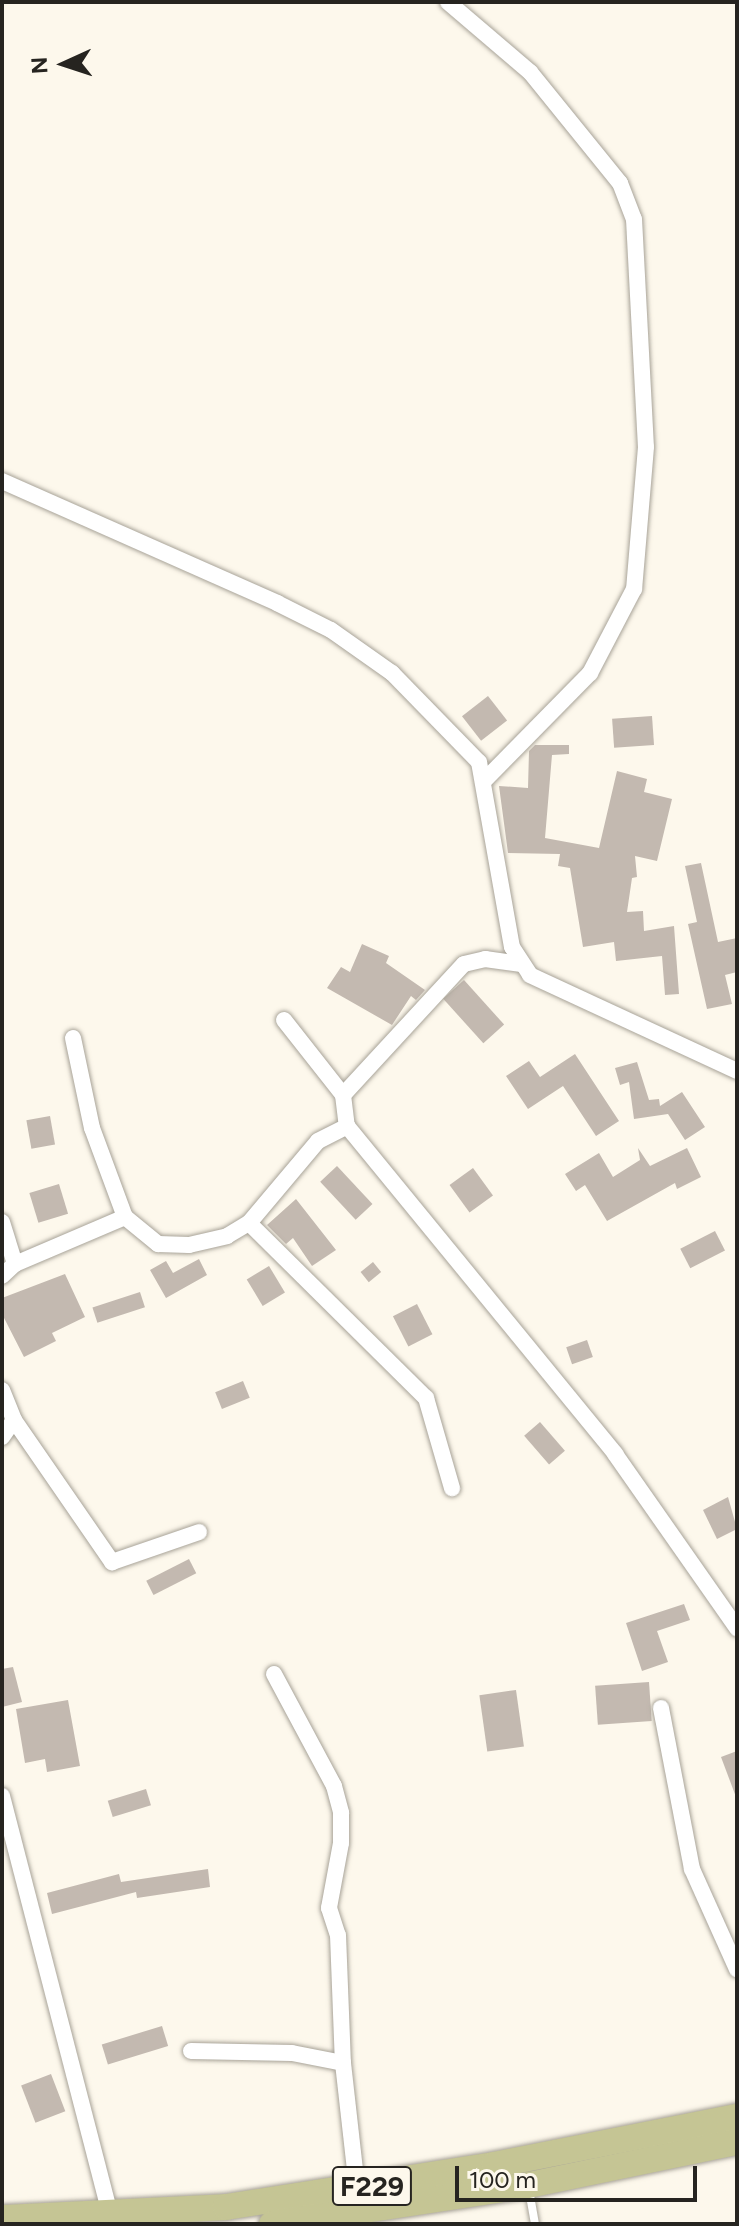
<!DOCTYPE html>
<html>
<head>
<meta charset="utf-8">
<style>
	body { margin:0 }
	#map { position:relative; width:739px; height:2226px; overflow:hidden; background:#fdf8ec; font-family:Figtree,sans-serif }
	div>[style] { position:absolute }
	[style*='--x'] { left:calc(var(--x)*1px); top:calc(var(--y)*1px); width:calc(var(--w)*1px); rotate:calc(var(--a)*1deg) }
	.building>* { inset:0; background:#c3b9b0; transform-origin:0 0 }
	.roads { filter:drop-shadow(0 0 2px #a8a398) drop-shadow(0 0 2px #a8a398) }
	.lane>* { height:8px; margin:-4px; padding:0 4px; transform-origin:4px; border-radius:4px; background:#fff }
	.street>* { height:16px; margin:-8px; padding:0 8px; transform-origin:8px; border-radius:8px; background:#fff }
	.primary>* { height:26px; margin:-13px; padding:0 13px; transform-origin:13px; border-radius:13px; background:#c5c594 }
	span { translate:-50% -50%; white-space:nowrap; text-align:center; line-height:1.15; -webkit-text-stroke:7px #fdf8ec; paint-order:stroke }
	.shield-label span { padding:2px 6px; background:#fdf8ec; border:2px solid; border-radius:6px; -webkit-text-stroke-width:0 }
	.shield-label { font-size:28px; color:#262420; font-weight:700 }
	.frame { position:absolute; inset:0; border:4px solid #262420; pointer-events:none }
	.north { position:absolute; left:24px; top:24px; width:80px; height:80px; -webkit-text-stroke:6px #fdf8ec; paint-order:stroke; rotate:267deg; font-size:22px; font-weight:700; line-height:32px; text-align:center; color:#262420 }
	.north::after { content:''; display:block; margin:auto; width:28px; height:36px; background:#262420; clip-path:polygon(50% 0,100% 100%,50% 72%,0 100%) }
	.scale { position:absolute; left:455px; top:2166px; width:242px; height:36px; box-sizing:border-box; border:4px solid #262420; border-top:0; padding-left:10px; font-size:24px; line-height:28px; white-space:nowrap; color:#262420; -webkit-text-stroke:6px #fdf8ec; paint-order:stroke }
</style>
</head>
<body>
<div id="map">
	<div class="building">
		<i style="left:488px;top:696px;width:31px;height:33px;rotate:52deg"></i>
		<i style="left:652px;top:716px;width:29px;height:40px;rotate:86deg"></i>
		<i style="clip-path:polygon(535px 745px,569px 745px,569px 754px,552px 755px,545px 838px,599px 848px,617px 771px,647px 779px,644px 792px,672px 799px,657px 861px,635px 856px,637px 877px,632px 878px,627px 912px,643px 911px,644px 931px,674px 926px,679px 994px,665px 995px,662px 956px,616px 961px,614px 942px,583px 947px,570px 868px,558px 866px,560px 854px,508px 853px,499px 786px,528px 788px,529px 751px)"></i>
		<i style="clip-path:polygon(701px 863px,718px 942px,737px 938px,737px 972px,725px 975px,732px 1004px,707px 1009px,688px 924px,697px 922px,685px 866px)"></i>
		<i style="clip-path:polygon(362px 944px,389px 956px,386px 963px,425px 990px,416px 1000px,411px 996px,392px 1025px,327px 988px,341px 967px,350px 972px)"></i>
		<i style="left:464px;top:980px;width:60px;height:28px;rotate:48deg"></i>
		<i style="clip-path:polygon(575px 1054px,619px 1121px,596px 1136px,563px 1086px,528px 1109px,506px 1076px,529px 1061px,540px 1077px)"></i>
		<i style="clip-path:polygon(637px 1062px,649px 1100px,659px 1099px,660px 1106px,682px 1092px,705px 1127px,685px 1140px,668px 1114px,634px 1119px,629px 1082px,620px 1085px,615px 1068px)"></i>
		<i style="left:50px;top:1116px;width:29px;height:24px;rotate:80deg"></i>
		<i style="clip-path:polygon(638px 1148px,650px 1166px,687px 1148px,701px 1177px,677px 1189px,675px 1183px,607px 1221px,585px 1185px,576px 1191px,565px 1174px,599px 1153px,613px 1177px,640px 1160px)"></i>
		<i style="left:337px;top:1166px;width:52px;height:23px;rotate:47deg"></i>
		<i style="left:473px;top:1168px;width:34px;height:29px;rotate:54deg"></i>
		<i style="left:59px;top:1184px;width:31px;height:31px;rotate:73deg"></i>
		<i style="clip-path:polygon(296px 1199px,336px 1250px,312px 1266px,293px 1238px,286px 1244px,267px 1225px)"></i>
		<i style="left:715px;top:1231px;width:22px;height:39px;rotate:63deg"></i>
		<i style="clip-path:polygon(199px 1259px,207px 1275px,166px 1298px,150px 1270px,166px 1261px,173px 1273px)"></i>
		<i style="left:373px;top:1262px;width:13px;height:16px;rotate:51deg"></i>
		<i style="left:269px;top:1266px;width:31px;height:26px;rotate:59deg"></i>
		<i style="clip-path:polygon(65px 1274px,85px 1317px,52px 1333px,56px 1341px,24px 1357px,2px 1314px,2px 1298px)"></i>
		<i style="left:140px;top:1292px;width:16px;height:50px;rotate:72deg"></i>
		<i style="left:417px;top:1304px;width:34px;height:27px;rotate:63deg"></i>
		<i style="left:587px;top:1340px;width:18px;height:22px;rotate:71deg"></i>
		<i style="left:243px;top:1381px;width:18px;height:30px;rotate:68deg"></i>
		<i style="left:540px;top:1422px;width:38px;height:21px;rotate:49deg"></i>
		<i style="clip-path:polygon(728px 1497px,737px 1529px,717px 1539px,703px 1510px)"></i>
		<i style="left:189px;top:1559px;width:16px;height:48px;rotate:63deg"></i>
		<i style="clip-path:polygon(684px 1604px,690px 1620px,657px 1631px,668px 1662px,642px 1671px,626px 1623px)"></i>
		<i style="clip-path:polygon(13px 1667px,22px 1702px,2px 1707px,2px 1669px)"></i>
		<i style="left:649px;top:1682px;width:39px;height:54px;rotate:86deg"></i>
		<i style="left:516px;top:1690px;width:57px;height:37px;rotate:82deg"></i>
		<i style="clip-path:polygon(68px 1700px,80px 1766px,47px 1772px,45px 1759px,25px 1763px,16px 1709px)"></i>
		<i style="clip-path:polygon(737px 1751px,737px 1796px,736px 1797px,721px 1757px)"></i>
		<i style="left:146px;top:1789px;width:17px;height:40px;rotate:73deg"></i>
		<i style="clip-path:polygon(208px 1869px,210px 1887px,137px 1898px,136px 1892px,52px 1914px,47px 1893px,119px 1874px,121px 1882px)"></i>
		<i style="left:162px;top:2026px;width:21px;height:63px;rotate:73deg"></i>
		<i style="left:51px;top:2074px;width:40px;height:32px;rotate:69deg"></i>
	</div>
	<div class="roads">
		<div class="lane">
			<i style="--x:529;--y:2190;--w:35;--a:80"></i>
		</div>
		<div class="street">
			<i style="--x:448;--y:2;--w:108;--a:40.5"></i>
			<i style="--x:530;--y:72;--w:143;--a:51"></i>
			<i style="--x:620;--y:183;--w:39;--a:69"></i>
			<i style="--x:634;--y:219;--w:228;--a:87"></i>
			<i style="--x:646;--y:447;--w:143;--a:94.8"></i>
			<i style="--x:634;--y:589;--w:95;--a:117.6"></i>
			<i style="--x:590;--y:673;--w:151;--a:134.5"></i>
			<i style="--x:2;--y:481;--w:301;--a:23.9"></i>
			<i style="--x:277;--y:603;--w:60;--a:26.6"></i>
			<i style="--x:331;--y:630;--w:75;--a:35.2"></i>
			<i style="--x:392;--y:673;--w:124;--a:45.7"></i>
			<i style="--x:479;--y:762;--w:188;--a:79.9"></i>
			<i style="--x:512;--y:947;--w:33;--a:57"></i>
			<i style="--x:530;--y:975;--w:228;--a:24.9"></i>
			<i style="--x:284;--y:1020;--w:95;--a:51.8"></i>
			<i style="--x:343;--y:1095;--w:31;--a:83"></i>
			<i style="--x:347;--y:1126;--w:424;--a:50.7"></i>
			<i style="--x:615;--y:1454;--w:213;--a:55"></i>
			<i style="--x:73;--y:1038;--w:92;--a:78.1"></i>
			<i style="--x:92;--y:1128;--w:95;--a:69.7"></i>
			<i style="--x:125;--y:1217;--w:43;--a:39.3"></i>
			<i style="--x:158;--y:1244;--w:31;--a:2"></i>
			<i style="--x:189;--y:1245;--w:39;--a:-13"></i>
			<i style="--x:227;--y:1236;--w:26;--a:-31"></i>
			<i style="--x:249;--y:1223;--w:107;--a:-49.9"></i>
			<i style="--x:318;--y:1141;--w:33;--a:-27"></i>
			<i style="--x:343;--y:1095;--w:178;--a:-47.3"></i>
			<i style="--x:464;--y:964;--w:22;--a:-13"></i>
			<i style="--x:485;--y:959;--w:37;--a:8"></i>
			<i style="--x:2;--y:1222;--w:44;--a:72.8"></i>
			<i style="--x:249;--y:1223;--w:249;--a:44.7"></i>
			<i style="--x:426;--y:1398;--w:94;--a:73.9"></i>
			<i style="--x:2;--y:1276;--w:18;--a:-43"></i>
			<i style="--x:15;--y:1264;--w:120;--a:-23.1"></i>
			<i style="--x:2;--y:1390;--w:32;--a:68"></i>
			<i style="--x:14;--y:1420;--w:21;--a:125"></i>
			<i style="--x:14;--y:1420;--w:173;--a:55.4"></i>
			<i style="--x:112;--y:1562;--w:92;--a:-19"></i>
			<i style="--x:274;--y:1674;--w:127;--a:61.8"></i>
			<i style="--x:334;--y:1786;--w:28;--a:75"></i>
			<i style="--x:341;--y:1813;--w:30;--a:90"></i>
			<i style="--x:341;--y:1843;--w:66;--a:100.5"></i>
			<i style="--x:329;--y:1908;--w:28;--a:72"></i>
			<i style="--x:338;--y:1935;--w:128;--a:87.8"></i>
			<i style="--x:343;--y:2063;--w:126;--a:83.6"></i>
			<i style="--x:661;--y:1708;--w:164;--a:79.1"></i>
			<i style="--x:692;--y:1869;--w:110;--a:65.8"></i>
			<i style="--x:2;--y:1796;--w:433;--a:75.5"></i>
			<i style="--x:191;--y:2051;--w:101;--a:1.1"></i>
			<i style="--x:292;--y:2053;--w:52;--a:11.1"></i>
		</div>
		<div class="primary">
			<i style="--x:2;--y:2218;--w:224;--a:-2.8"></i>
			<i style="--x:226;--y:2207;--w:271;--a:-8.9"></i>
			<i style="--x:494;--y:2165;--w:248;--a:-11.2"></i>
			<i style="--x:272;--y:2224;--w:255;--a:-8.6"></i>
			<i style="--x:524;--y:2186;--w:217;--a:-11.7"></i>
		</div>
	</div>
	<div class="shield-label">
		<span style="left:372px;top:2186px">F229</span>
	</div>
	<div class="frame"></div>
	<div class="north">N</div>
	<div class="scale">100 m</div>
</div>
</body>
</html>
